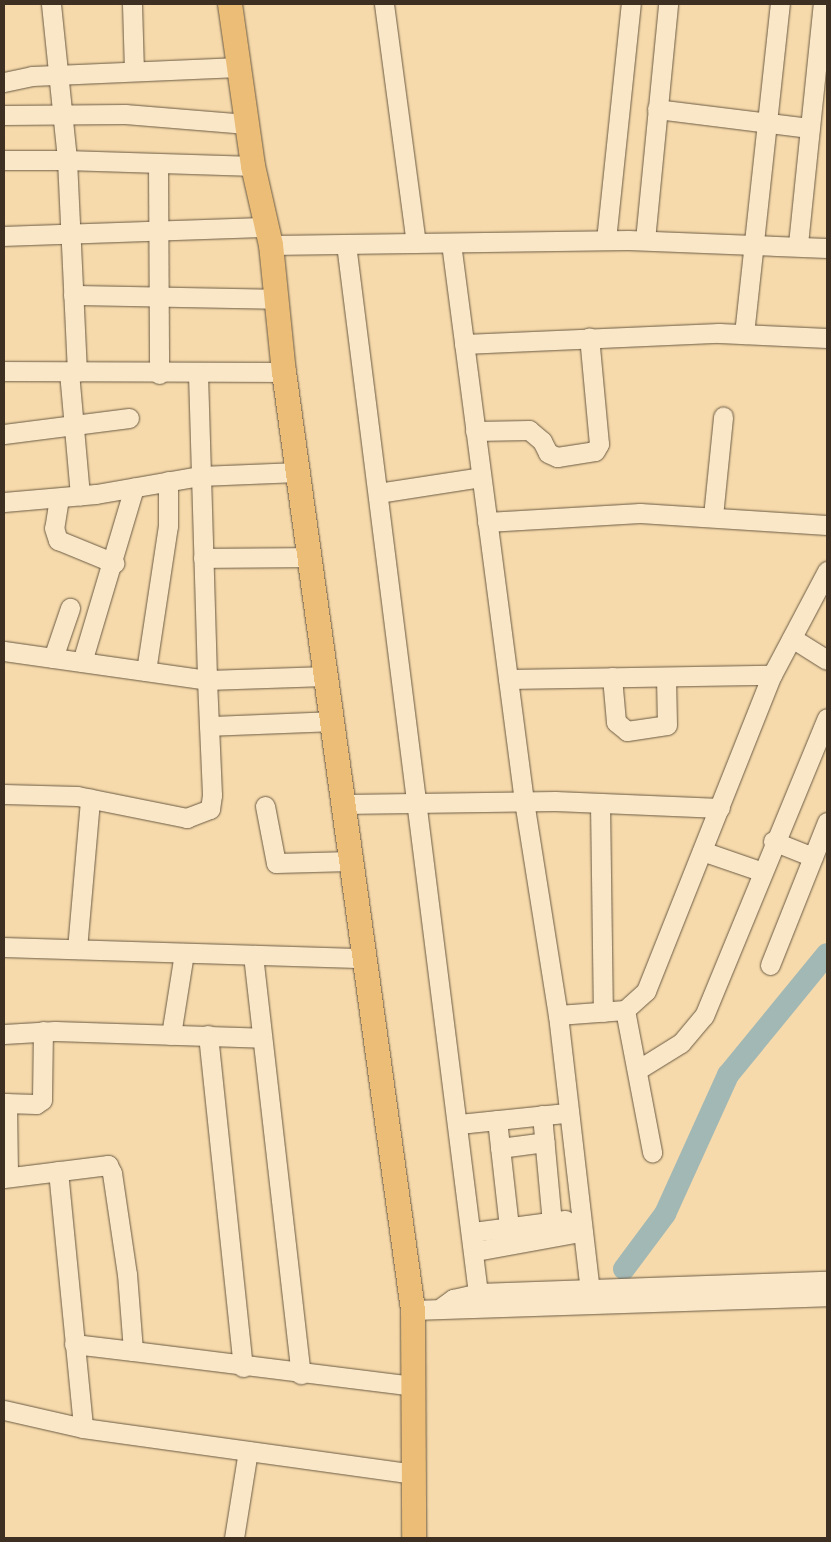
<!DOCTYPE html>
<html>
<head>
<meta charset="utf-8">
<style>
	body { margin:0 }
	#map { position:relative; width:831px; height:1542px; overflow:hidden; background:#f6daab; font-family:Vollkorn,serif }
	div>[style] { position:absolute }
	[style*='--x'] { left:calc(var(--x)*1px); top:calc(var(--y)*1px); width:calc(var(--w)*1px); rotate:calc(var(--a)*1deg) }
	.river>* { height:22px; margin:-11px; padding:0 11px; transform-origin:11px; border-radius:11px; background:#a2b8b5 }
	.roads { filter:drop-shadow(0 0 1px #6b5a44) drop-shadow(0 0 1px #6b5a44) }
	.minor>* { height:19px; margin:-9.5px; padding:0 9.5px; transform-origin:9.5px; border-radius:9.5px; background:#f9e7c8 }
	.major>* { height:24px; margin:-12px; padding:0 12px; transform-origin:12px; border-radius:12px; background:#ebbd76 }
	span { translate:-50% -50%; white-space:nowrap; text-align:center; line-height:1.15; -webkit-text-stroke:4px #f9e7c8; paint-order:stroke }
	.frame { position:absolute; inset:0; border:5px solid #3d2f22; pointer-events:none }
</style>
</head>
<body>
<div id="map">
	<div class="river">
		<i style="--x:624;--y:1269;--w:69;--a:-53.3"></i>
		<i style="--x:665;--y:1214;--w:153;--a:-65.6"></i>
		<i style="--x:728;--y:1075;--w:156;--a:-50.7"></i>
	</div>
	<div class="roads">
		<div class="minor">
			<i style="--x:51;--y:4;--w:157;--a:84.1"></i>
			<i style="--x:67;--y:160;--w:186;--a:1.8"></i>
			<i style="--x:132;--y:4;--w:67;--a:88.3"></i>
			<i style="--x:384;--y:4;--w:241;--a:82.4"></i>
			<i style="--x:4;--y:82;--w:29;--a:-12"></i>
			<i style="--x:32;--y:76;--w:207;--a:-2.5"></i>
			<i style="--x:657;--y:109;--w:154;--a:7.1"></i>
			<i style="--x:4;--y:115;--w:121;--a:-0.5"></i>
			<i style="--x:125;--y:114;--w:122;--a:4.7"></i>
			<i style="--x:4;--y:160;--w:63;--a:0"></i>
			<i style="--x:67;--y:160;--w:212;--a:87.3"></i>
			<i style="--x:158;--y:163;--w:211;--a:89.7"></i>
			<i style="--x:4;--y:236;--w:263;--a:-2"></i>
			<i style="--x:606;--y:240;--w:237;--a:-84"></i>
			<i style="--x:645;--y:240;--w:237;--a:-84.4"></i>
			<i style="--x:451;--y:243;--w:563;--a:82.55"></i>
			<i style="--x:524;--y:801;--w:217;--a:81"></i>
			<i style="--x:558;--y:1015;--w:289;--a:83.4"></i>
			<i style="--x:346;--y:244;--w:1057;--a:82.83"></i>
			<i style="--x:798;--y:244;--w:241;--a:-84.1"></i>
			<i style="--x:271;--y:245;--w:357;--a:-0.8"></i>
			<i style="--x:628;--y:240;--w:199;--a:2.3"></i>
			<i style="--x:73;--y:295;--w:203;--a:1.1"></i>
			<i style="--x:744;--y:334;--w:332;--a:-83.8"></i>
			<i style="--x:464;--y:344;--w:255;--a:-2.5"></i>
			<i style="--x:719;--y:333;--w:108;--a:2.7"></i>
			<i style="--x:4;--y:371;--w:280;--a:0.2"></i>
			<i style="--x:69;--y:372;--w:124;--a:84.9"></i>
			<i style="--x:198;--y:374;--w:306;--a:88.3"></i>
			<i style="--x:207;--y:680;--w:119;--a:-1.9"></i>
			<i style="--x:475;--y:431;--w:54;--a:-1.1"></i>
			<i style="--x:529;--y:430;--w:17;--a:40"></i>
			<i style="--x:542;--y:441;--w:13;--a:63"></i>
			<i style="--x:548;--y:453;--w:10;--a:24"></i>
			<i style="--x:557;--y:457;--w:38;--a:-9"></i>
			<i style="--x:595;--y:451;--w:8;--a:-60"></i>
			<i style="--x:599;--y:444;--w:107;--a:-95.3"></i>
			<i style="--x:4;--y:434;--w:126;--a:-7.3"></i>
			<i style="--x:378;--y:493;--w:104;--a:-8.8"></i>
			<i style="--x:59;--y:498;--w:30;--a:99"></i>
			<i style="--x:54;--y:528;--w:13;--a:72"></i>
			<i style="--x:58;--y:540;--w:61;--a:22.3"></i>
			<i style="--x:4;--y:502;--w:92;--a:-5"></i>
			<i style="--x:96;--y:494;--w:106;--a:-9.8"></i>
			<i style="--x:200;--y:476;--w:98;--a:-2.3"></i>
			<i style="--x:713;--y:516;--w:100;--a:-84.2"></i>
			<i style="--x:487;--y:522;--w:153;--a:-3.4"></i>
			<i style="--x:640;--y:513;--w:187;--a:3.7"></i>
			<i style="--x:203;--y:558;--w:107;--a:-0.5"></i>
			<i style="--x:792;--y:638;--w:41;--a:32.2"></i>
			<i style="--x:4;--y:651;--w:205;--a:8.1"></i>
			<i style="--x:207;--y:680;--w:115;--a:87.5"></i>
			<i style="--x:212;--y:795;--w:14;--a:98"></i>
			<i style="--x:210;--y:809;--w:25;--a:159"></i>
			<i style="--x:187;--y:818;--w:112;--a:-168.7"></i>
			<i style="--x:77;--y:796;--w:73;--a:-178.4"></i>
			<i style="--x:53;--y:658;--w:53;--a:-71.2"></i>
			<i style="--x:82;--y:662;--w:182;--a:-73.4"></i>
			<i style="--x:146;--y:671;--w:147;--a:-81.4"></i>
			<i style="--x:168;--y:526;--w:45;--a:-90"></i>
			<i style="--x:612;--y:677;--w:45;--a:84.9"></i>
			<i style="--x:616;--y:722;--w:14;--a:39"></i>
			<i style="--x:627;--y:731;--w:40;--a:-8.5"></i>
			<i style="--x:667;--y:725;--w:48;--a:-91.2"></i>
			<i style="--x:508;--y:679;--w:264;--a:-0.9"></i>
			<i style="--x:209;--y:726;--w:123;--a:-2.3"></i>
			<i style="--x:600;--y:803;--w:209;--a:89.2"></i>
			<i style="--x:343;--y:804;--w:212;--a:-0.8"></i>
			<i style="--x:555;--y:801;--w:165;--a:2.4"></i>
			<i style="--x:265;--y:806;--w:58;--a:79.1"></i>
			<i style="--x:276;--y:863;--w:75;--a:-1.5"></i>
			<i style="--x:773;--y:841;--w:43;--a:21.8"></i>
			<i style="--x:702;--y:851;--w:61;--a:19"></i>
			<i style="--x:4;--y:947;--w:360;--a:1.8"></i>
			<i style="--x:77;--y:949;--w:151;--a:-85"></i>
			<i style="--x:253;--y:955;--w:422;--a:83.5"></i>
			<i style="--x:770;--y:965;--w:154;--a:-68.3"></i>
			<i style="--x:625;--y:1010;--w:145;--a:79.2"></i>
			<i style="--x:558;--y:1015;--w:67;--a:-4.3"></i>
			<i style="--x:625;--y:1010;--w:28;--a:-42"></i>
			<i style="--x:646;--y:991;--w:340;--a:-68.3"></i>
			<i style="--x:772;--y:675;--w:118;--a:-62.1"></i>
			<i style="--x:4;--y:1034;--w:51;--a:-3.4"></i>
			<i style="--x:55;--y:1031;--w:207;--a:1.9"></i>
			<i style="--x:171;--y:1035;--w:83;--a:-81"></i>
			<i style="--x:208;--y:1035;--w:334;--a:84"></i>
			<i style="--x:639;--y:1069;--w:49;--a:-31.8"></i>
			<i style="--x:681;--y:1043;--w:35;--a:-50"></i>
			<i style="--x:704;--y:1016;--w:322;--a:-67.6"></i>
			<i style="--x:4;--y:1103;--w:32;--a:2"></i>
			<i style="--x:36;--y:1104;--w:7;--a:-34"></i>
			<i style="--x:42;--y:1100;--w:69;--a:-89.2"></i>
			<i style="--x:7;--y:1103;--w:74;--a:89.2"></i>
			<i style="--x:542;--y:1115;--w:107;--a:84.7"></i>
			<i style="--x:497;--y:1120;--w:108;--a:83.6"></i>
			<i style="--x:459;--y:1124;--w:108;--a:-5.9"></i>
			<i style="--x:500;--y:1148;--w:45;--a:-7.6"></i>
			<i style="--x:58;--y:1171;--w:258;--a:84.4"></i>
			<i style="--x:4;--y:1178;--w:105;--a:-7.1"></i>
			<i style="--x:108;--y:1165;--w:9;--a:63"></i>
			<i style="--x:112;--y:1173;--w:102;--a:81.6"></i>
			<i style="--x:127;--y:1274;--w:77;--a:85.5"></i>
			<i style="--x:133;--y:1351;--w:282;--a:7.1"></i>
			<i style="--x:473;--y:1232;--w:93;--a:-7.4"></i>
			<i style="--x:476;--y:1251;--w:106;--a:-10.4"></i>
			<i style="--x:442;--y:1307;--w:14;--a:-36"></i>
			<i style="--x:453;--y:1299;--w:26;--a:-13"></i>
			<i style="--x:478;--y:1293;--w:349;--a:-2"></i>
			<i style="--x:413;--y:1310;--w:414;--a:-1.9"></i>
			<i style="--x:74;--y:1344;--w:59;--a:6.8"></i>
			<i style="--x:4;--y:1410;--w:81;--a:12.8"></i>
			<i style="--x:83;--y:1428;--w:333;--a:7.9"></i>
			<i style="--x:234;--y:1538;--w:88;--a:-80.9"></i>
		</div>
		<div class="major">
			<i style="--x:230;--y:4;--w:164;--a:81.9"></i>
			<i style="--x:253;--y:166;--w:81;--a:77.2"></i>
			<i style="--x:271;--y:245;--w:128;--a:84.2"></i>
			<i style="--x:284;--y:372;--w:947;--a:82.17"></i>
			<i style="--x:413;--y:1310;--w:228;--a:89.7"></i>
		</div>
	</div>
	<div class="frame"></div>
</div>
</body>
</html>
